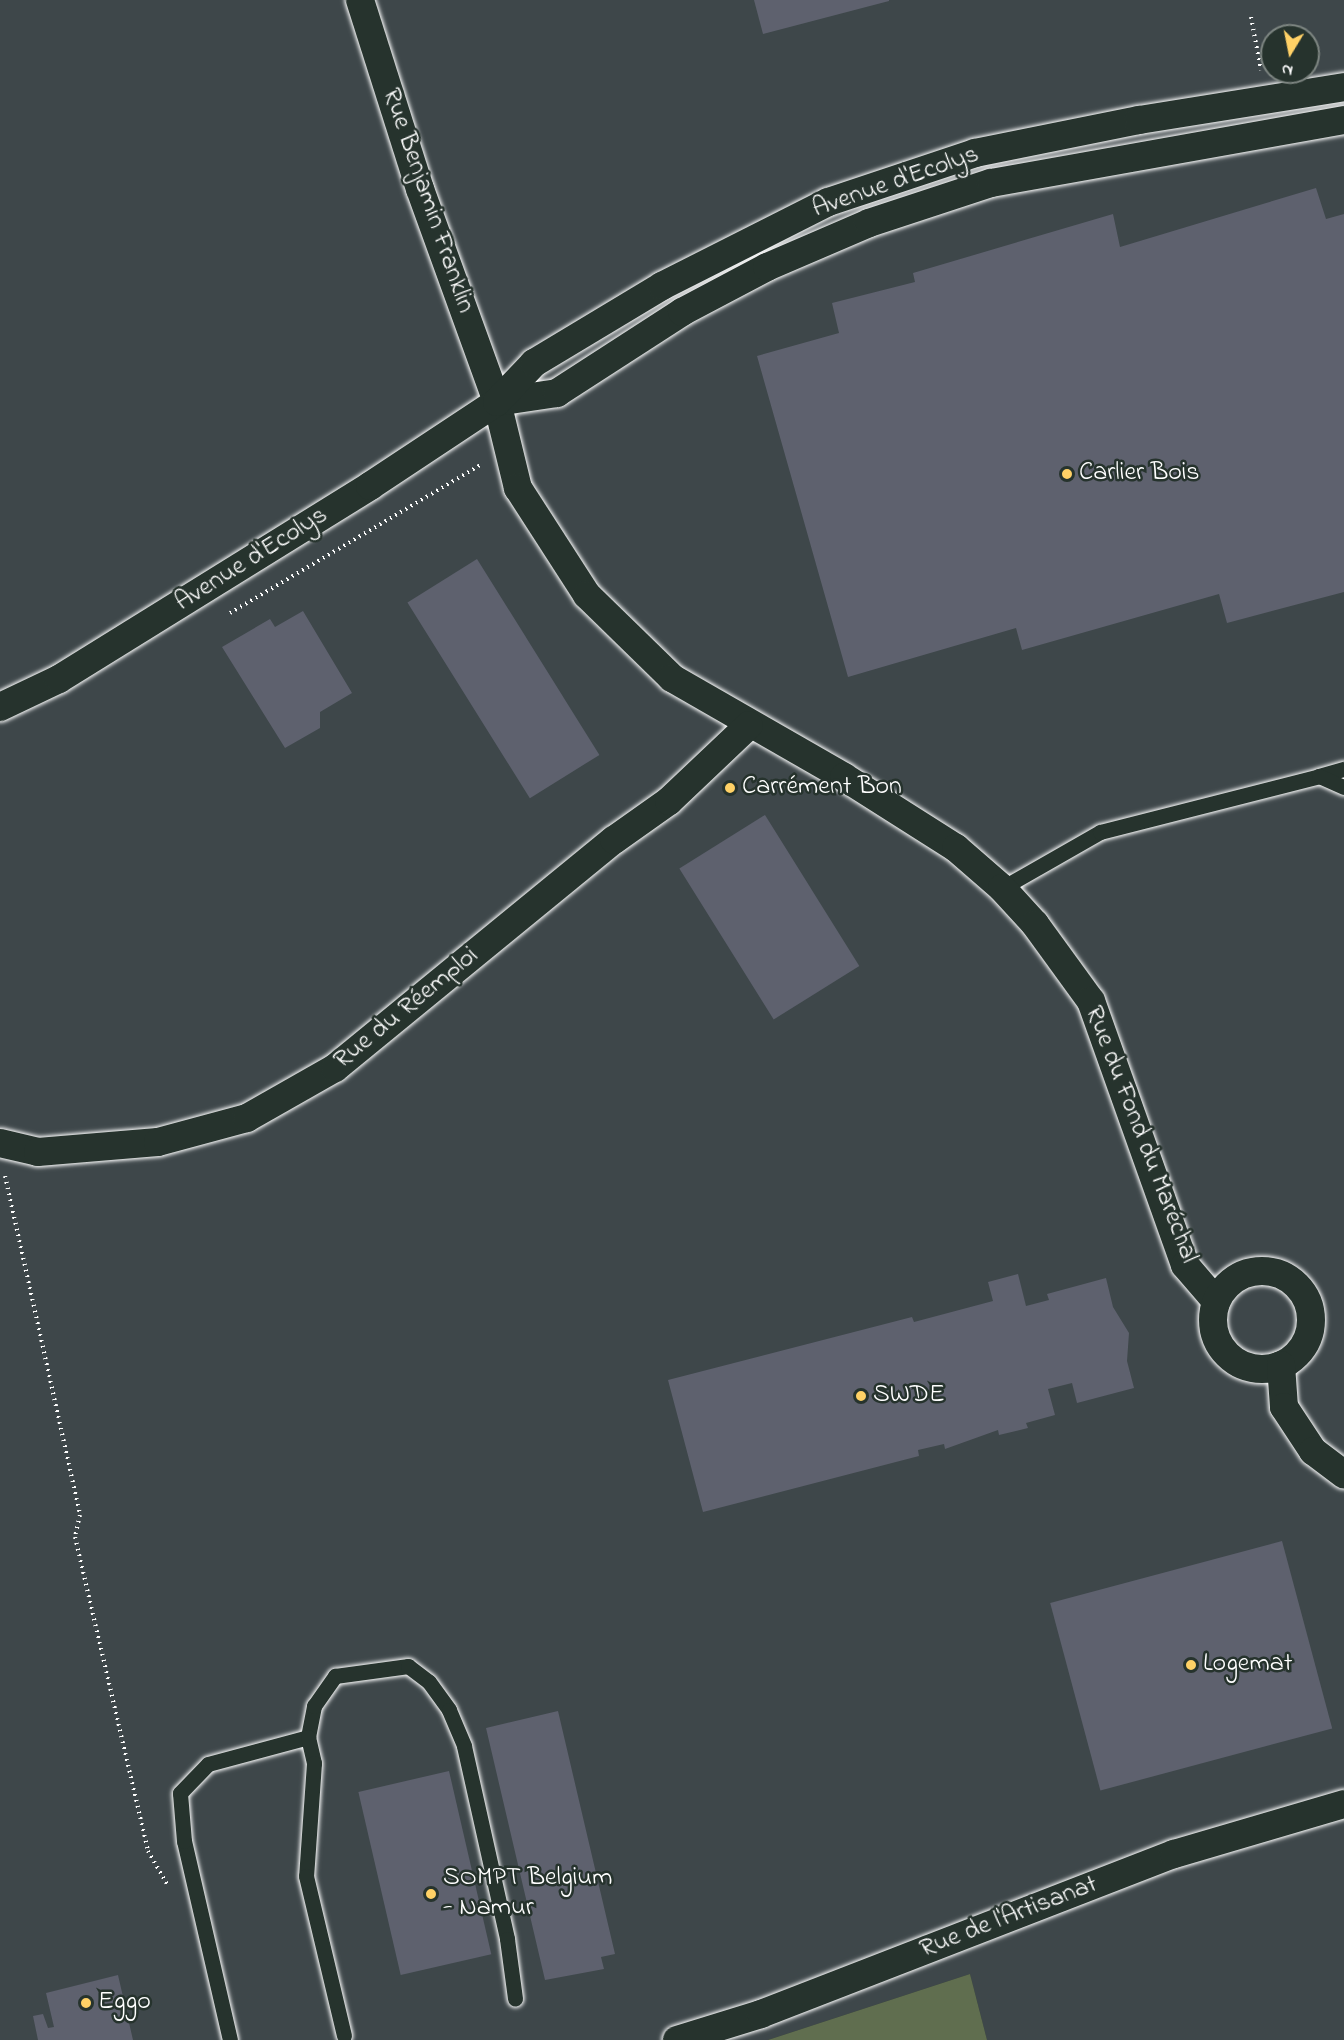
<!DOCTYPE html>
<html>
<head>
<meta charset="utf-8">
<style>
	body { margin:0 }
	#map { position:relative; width:1344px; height:2040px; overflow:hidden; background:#313c3a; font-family:"Indie Flower",sans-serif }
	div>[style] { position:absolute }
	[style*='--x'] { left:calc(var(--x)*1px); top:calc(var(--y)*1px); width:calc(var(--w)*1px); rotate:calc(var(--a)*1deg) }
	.built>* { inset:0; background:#3e474a }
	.green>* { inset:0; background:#606e4f }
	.building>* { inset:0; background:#5e616e; transform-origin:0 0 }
	.path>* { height:4px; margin-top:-2px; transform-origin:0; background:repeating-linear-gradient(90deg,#fff 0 1.5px,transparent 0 6px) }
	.roads { filter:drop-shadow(0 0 2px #fff) drop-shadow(0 0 2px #fff) }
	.service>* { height:15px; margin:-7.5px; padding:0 7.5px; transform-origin:7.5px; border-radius:7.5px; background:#26332d }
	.minor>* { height:28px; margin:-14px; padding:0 14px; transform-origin:14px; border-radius:14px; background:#26332d }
	.minor>.ring { margin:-14px; padding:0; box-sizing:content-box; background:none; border:28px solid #26332d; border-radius:50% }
	.dots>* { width:16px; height:16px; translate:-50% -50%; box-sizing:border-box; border:3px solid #26332d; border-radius:50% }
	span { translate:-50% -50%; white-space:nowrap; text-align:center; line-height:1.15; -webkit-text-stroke:5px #26332d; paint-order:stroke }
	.street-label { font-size:26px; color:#fff }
	.poi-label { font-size:26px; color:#fff }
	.left { translate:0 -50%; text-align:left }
	.north { position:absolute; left:1260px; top:24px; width:60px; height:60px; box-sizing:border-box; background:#26332d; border:2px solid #7d8581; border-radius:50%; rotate:190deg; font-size:16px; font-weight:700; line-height:24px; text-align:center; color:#fff }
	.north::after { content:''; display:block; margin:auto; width:21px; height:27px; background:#ffd166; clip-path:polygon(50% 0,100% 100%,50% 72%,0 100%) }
</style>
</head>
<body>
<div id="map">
	<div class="built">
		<i style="clip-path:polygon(evenodd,0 0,1344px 0,1344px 2040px,987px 2040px,970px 1974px,768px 2040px,0 2040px,0 0,1272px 36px,1308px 36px,1308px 72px,1272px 72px,1272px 36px)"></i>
	</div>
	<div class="green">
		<i style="clip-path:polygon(970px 1974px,987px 2040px,768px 2040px)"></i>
	</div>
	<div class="building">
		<i style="clip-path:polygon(754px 0,889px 0,889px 1px,763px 34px)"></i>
		<i style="clip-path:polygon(1316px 188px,1326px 219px,1344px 214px,1344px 592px,1227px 623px,1219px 594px,1022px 650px,1016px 628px,848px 677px,757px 356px,839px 333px,832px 303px,915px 282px,913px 273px,1113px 214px,1120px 247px)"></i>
		<i style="left:477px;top:559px;width:231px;height:82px;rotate:58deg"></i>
		<i style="clip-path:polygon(303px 611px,352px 693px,320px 712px,320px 728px,285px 748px,222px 647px,270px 619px,275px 627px)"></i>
		<i style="left:765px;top:815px;width:178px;height:101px;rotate:58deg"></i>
		<i style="clip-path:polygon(1018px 1274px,1026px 1306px,1049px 1300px,1047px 1294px,1106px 1278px,1113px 1307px,1129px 1333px,1127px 1361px,1134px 1388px,1077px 1403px,1072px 1383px,1048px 1389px,1055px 1415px,1026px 1423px,1028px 1428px,999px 1435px,998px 1430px,945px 1449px,944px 1444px,918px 1450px,919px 1456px,703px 1512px,668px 1380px,912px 1317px,914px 1322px,993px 1301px,988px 1282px)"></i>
		<i style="left:1282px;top:1541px;width:194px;height:240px;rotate:75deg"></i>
		<i style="clip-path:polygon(558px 1711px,615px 1954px,601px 1957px,604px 1969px,545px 1980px,486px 1728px)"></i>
		<i style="left:449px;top:1771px;width:188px;height:93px;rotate:77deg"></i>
		<i style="clip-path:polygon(118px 1975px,133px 2040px,38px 2040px,33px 2016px,43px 2014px,48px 2028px,54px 2027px,46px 1993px)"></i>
	</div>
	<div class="path">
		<i style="--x:1251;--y:17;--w:54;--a:79.3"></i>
		<i style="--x:230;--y:613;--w:293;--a:-30.6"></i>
		<i style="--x:5;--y:1176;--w:347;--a:77.5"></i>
		<i style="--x:80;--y:1515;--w:23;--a:103"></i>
		<i style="--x:75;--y:1537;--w:322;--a:76.9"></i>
		<i style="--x:148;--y:1851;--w:38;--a:60"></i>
	</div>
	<div class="roads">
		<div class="service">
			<i style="--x:1319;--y:776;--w:26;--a:-16"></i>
			<i style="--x:1002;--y:888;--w:113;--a:-29.7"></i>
			<i style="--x:1100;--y:832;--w:226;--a:-14.3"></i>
			<i style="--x:1319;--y:776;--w:27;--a:24"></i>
			<i style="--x:308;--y:1737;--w:32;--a:-79"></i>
			<i style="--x:314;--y:1706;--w:37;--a:-55"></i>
			<i style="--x:335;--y:1676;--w:74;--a:-7.8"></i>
			<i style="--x:408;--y:1666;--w:26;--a:37"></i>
			<i style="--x:429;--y:1682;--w:34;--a:54"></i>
			<i style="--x:449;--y:1710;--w:39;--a:67"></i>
			<i style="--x:464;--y:1746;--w:198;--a:77.4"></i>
			<i style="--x:507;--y:1939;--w:60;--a:82.3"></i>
			<i style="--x:230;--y:2040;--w:204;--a:-103"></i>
			<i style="--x:184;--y:1841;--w:48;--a:-94.8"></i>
			<i style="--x:180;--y:1793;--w:40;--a:-46"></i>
			<i style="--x:208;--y:1764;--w:104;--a:-15.1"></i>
			<i style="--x:308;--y:1737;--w:27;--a:77"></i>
			<i style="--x:314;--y:1763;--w:113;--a:94"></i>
			<i style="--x:306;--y:1876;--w:164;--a:76.6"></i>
		</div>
		<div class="minor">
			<i style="--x:360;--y:0;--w:198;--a:72.4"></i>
			<i style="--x:420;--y:189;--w:226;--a:70.1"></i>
			<i style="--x:497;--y:402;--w:89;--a:76.3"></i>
			<i style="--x:518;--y:488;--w:127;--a:57.2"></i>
			<i style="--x:587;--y:595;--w:119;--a:44.3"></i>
			<i style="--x:672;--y:678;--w:198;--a:29.9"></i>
			<i style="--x:844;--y:777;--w:133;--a:32.4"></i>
			<i style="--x:956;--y:848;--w:61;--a:41"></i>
			<i style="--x:1002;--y:888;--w:49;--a:47.5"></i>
			<i style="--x:1035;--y:924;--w:95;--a:54"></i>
			<i style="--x:1091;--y:1001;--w:280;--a:70.4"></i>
			<i style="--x:1185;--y:1265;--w:48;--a:49.3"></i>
			<i style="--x:497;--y:402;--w:61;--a:-8.5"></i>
			<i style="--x:557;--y:393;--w:149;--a:-32.9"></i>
			<i style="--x:682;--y:312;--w:96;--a:-27.9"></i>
			<i style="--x:767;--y:267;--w:111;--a:-23.3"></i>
			<i style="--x:869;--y:223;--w:128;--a:-18.2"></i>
			<i style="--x:991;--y:183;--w:359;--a:-10.1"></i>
			<i style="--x:0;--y:707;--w:65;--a:-25.4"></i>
			<i style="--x:59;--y:679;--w:366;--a:-31.8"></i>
			<i style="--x:370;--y:486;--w:152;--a:-33.5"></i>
			<i style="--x:497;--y:402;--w:54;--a:-46.5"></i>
			<i style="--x:534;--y:363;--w:149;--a:-31"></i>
			<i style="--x:662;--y:286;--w:186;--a:-26.8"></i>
			<i style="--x:828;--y:202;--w:155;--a:-18.4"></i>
			<i style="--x:975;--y:153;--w:167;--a:-11.4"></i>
			<i style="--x:1139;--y:120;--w:208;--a:-9.1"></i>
			<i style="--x:0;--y:1143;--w:39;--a:13"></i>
			<i style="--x:38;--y:1152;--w:120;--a:-4.8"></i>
			<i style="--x:158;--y:1142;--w:92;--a:-15.1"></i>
			<i style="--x:247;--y:1118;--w:101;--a:-29.6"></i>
			<i style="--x:335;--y:1068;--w:360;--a:-39.3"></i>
			<i style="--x:614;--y:840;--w:67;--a:-35.3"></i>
			<i style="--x:669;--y:801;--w:110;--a:-43.5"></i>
			<i class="ring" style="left:1213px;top:1271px;width:70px;height:70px"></i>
			<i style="--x:1281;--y:1365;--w:42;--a:85.9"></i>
			<i style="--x:1284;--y:1407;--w:53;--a:56.6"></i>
			<i style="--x:1313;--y:1451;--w:39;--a:37"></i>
			<i style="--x:677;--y:2040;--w:88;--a:-17.2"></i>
			<i style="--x:761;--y:2014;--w:443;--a:-21.2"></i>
			<i style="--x:1174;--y:1854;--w:177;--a:-16.4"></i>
		</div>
	</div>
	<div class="dots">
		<i style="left:1067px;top:474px;background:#ffd166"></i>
		<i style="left:730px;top:788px;background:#ffd166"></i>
		<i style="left:861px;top:1396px;background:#ffd166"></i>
		<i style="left:1191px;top:1665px;background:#ffd166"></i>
		<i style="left:431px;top:1894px;background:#ffd166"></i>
		<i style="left:86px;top:2003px;background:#ffd166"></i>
	</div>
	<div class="street-label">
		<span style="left:896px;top:183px;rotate:-19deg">Avenue d'Ecolys</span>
		<span style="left:427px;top:201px;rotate:71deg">Rue Benjamin Franklin</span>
		<span style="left:252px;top:560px;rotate:-32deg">Avenue d'Ecolys</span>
		<span style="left:407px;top:1009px;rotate:-39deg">Rue du Réemploi</span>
		<span style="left:1140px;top:1135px;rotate:69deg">Rue du Fond du Maréchal</span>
		<span style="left:1009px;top:1918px;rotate:-21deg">Rue de l'Artisanat</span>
	</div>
	<div class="poi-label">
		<span class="left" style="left:1079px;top:474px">Carlier Bois</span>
		<span class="left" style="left:742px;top:788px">Carrément Bon</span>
		<span class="left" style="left:873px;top:1396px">SWDE</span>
		<span class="left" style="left:1203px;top:1665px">Logemat</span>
		<span class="left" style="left:443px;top:1894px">SOMPT Belgium<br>- Namur</span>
		<span class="left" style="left:98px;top:2003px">Eggo</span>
	</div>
	<div class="north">N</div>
</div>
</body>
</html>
